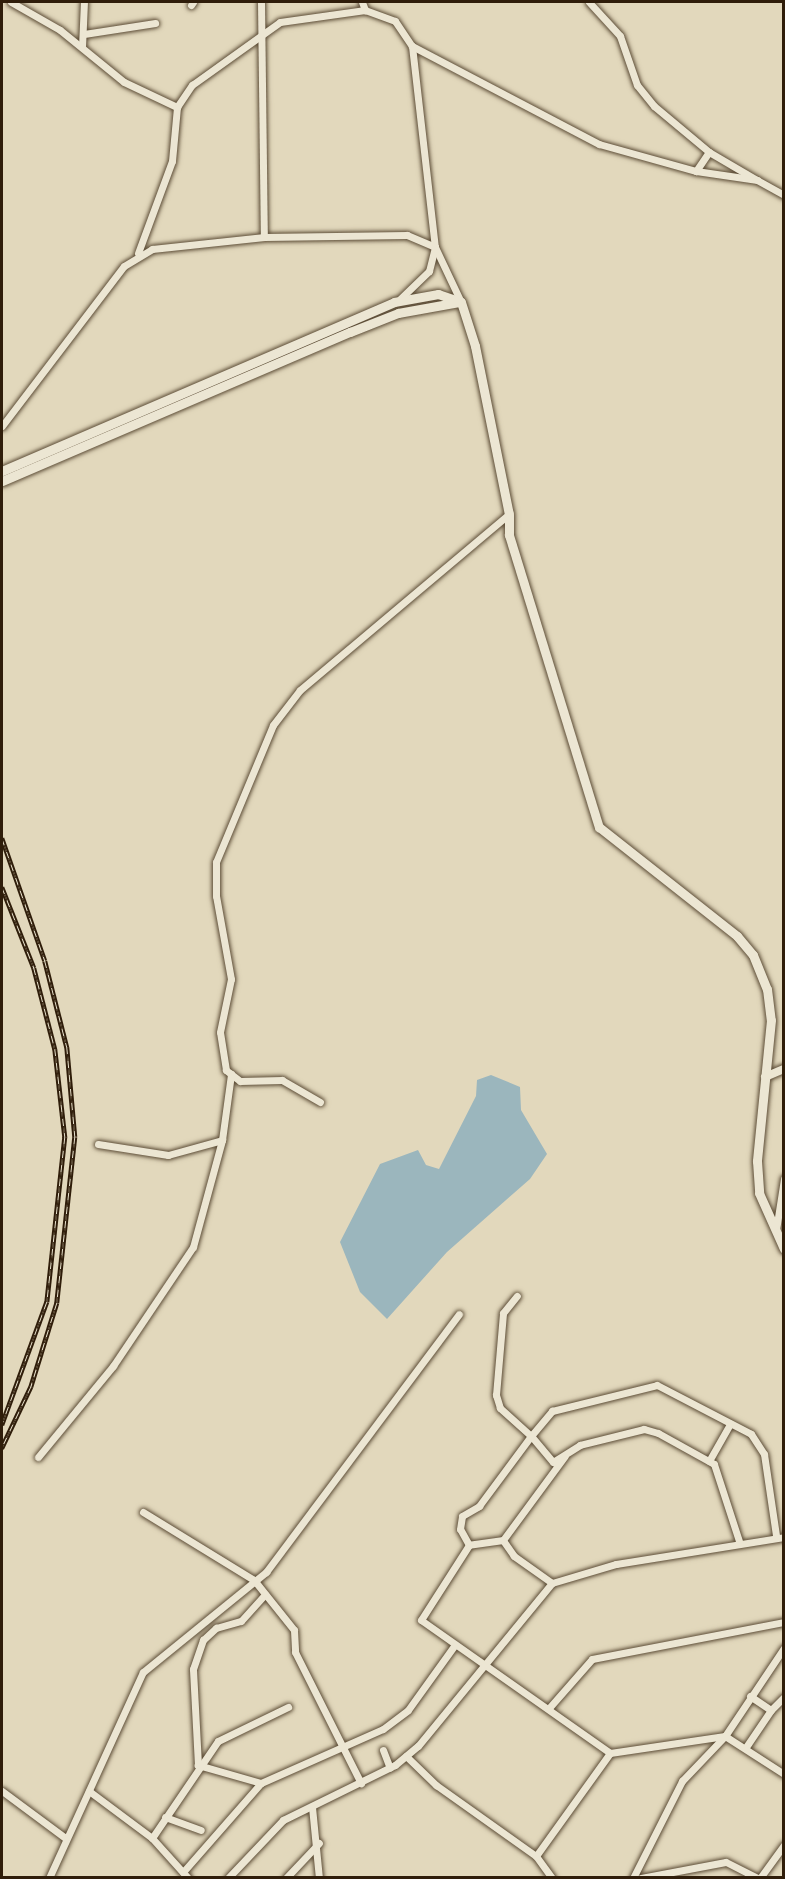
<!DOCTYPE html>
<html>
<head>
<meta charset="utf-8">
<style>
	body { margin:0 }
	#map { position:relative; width:785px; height:1879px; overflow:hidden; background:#e2d8bc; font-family:"Old Standard TT",serif }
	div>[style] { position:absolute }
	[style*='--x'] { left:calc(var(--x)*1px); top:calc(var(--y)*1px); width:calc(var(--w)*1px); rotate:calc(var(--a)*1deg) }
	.water>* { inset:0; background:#9bb6bd }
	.roads { filter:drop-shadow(0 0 2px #5c4c36) drop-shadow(0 0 2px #5c4c36) }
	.minor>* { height:7px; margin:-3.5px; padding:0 3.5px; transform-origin:3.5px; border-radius:3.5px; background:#ece6d3 }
	.tertiary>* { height:8px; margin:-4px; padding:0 4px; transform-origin:4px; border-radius:4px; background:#ece6d3 }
	.secondary>* { height:9px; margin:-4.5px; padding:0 4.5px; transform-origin:4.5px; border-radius:4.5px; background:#ece6d3 }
	.rail>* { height:4.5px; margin-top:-2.25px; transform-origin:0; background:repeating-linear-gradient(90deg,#ece6d3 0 7px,#2f1d0a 0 14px); box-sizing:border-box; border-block:2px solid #2f1d0a }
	span { translate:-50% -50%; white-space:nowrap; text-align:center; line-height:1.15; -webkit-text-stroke:4.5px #ece6d3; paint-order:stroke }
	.frame { position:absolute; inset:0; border:3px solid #2f1d0a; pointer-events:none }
</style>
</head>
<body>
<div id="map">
	<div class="water">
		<i style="clip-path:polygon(491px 1075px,520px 1087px,521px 1110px,547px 1154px,530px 1179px,447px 1252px,387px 1319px,360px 1292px,340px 1242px,380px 1164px,418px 1150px,426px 1165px,439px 1169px,476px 1096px,477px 1080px)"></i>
	</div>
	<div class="roads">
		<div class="minor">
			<i style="--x:11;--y:2;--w:56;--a:29.7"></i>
			<i style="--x:60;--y:30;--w:82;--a:39.1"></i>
			<i style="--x:124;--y:82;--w:59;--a:25.3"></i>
			<i style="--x:261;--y:2;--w:235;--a:89.3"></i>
			<i style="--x:362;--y:2;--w:9;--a:69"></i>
			<i style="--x:589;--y:2;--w:46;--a:47.6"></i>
			<i style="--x:620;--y:36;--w:52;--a:70.9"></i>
			<i style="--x:637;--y:85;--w:27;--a:51"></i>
			<i style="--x:654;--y:106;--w:72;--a:39.9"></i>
			<i style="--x:709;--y:152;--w:53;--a:30.4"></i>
			<i style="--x:191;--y:5;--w:4;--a:-56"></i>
			<i style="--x:84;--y:34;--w:72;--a:-8.8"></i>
			<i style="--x:412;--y:46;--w:211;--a:27.7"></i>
			<i style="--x:599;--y:144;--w:101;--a:15.6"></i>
			<i style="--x:696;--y:171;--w:62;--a:8.4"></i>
			<i style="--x:757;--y:180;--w:31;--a:29"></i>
			<i style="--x:82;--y:47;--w:45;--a:-87.5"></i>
			<i style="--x:696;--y:171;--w:23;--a:-56"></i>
			<i style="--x:138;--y:253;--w:98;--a:-69.7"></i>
			<i style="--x:172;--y:161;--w:54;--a:-84.7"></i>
			<i style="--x:177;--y:107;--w:27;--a:-56"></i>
			<i style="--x:192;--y:85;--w:108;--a:-35.6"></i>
			<i style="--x:280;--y:22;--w:86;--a:-8"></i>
			<i style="--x:365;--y:10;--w:32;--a:20"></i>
			<i style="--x:395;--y:21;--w:30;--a:56"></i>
			<i style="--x:412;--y:46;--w:202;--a:83.5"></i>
			<i style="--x:435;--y:247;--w:25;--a:104"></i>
			<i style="--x:429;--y:271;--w:40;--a:136"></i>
			<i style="--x:2;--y:426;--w:201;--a:-52.7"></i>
			<i style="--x:124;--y:266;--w:33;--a:-31"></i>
			<i style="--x:152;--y:249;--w:113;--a:-6.1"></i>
			<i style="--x:264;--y:237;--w:143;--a:-0.8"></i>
			<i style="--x:407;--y:235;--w:30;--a:23"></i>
			<i style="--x:435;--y:247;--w:61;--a:64.7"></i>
			<i style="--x:320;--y:1102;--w:44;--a:-149.9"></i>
			<i style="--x:282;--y:1080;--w:42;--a:178.6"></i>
			<i style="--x:240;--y:1081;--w:18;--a:-142"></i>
			<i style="--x:226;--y:1070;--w:38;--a:-99"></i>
			<i style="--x:220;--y:1032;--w:54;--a:-78.3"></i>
			<i style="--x:231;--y:979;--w:84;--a:-100.2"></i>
			<i style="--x:216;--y:896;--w:34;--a:-90"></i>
			<i style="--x:216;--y:862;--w:148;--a:-67.4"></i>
			<i style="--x:273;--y:725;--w:44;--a:-52.4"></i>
			<i style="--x:300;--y:690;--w:273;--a:-40.1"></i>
			<i style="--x:98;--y:1144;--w:71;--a:8.9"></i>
			<i style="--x:168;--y:1155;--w:56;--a:-15.5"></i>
			<i style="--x:222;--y:1140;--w:67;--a:-82.2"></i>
			<i style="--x:776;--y:1230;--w:52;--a:-81.1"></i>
			<i style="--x:38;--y:1457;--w:118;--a:-50.5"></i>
			<i style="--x:113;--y:1366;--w:143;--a:-56.1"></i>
			<i style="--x:193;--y:1247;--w:111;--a:-74.8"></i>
			<i style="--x:709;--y:1461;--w:43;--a:-60.4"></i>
			<i style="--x:143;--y:1512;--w:130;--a:31.5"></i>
			<i style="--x:254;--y:1580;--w:64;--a:51.3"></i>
			<i style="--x:294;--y:1630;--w:22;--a:87"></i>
			<i style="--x:295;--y:1652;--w:147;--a:63.3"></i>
			<i style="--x:503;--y:1540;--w:34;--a:172"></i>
			<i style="--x:469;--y:1545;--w:89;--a:122.6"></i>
			<i style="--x:421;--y:1620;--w:231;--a:35.1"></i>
			<i style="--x:739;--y:1541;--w:81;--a:-108"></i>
			<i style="--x:714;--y:1464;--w:64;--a:-151"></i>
			<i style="--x:658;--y:1433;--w:15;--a:-164"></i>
			<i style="--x:644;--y:1429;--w:66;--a:166"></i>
			<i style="--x:580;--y:1445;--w:32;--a:148"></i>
			<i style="--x:553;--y:1462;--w:34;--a:-130"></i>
			<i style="--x:531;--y:1436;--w:33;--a:-50"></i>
			<i style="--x:552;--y:1411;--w:108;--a:-13.9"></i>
			<i style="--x:657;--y:1385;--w:106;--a:27.5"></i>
			<i style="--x:751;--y:1434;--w:24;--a:57"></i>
			<i style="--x:764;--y:1454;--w:82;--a:81.6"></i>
			<i style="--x:469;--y:1545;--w:18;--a:-119"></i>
			<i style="--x:460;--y:1529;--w:13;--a:-81"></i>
			<i style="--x:462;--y:1516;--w:20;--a:-30"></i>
			<i style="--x:479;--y:1506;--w:87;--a:-53.4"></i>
			<i style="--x:531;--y:1436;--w:42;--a:-137.9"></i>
			<i style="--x:500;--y:1408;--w:14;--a:-107"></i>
			<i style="--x:496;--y:1395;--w:82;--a:-85.1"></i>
			<i style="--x:503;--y:1313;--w:22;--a:-51"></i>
			<i style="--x:552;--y:1583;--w:47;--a:-144.6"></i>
			<i style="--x:514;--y:1556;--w:19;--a:-125"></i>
			<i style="--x:503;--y:1540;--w:104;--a:-53.6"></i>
			<i style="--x:750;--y:1696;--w:25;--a:34"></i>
			<i style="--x:771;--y:1710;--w:18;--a:-45"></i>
			<i style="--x:549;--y:1708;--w:65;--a:-48.7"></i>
			<i style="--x:592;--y:1659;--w:196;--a:-10.9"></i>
			<i style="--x:746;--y:1747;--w:45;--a:-56"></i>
			<i style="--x:383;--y:1750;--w:19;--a:69"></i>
			<i style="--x:406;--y:1756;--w:42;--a:44"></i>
			<i style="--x:436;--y:1785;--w:123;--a:35.4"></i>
			<i style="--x:536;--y:1856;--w:27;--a:54"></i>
			<i style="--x:261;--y:1783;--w:66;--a:-164.1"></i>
			<i style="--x:198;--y:1765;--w:96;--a:-93"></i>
			<i style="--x:193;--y:1669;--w:31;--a:-71"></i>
			<i style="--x:203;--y:1640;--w:18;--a:-43"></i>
			<i style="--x:216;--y:1628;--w:26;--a:-16"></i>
			<i style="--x:241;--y:1621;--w:36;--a:-48"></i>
			<i style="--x:2;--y:1791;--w:77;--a:36.6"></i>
			<i style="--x:89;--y:1791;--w:79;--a:36.7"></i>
			<i style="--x:152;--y:1838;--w:54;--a:48"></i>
			<i style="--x:312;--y:1807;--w:71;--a:84.4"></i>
			<i style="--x:165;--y:1817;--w:38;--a:20"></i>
			<i style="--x:152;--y:1838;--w:117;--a:-55.8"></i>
			<i style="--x:218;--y:1741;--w:78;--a:-25.9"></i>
			<i style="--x:536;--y:1856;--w:127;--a:-54.3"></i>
			<i style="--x:610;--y:1753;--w:116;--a:-8.4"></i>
			<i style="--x:725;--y:1736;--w:70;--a:32.8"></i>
			<i style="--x:183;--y:1872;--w:118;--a:-48.8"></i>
			<i style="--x:261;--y:1783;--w:133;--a:-23.9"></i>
			<i style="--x:383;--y:1729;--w:31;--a:-37"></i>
			<i style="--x:408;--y:1710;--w:79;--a:-54.3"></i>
			<i style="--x:49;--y:1878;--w:226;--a:-65.5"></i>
			<i style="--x:143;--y:1672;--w:159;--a:-39.1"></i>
			<i style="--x:266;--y:1572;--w:322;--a:-53.2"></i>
			<i style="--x:228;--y:1878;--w:80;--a:-46.5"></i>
			<i style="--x:283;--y:1820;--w:125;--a:-26.2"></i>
			<i style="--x:395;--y:1765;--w:30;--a:-40"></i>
			<i style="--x:418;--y:1746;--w:211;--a:-50.6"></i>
			<i style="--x:552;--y:1583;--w:67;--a:-16.5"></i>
			<i style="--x:616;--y:1564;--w:170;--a:-9.1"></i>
			<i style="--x:286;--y:1878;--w:48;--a:-46.7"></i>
			<i style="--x:633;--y:1878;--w:109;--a:-63.2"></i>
			<i style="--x:682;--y:1781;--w:62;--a:-46.3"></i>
			<i style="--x:725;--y:1736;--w:106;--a:-56.2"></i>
			<i style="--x:641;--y:1878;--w:86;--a:-10.7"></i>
			<i style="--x:726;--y:1862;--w:35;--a:27"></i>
			<i style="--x:760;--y:1878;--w:41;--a:-54"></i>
		</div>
		<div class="tertiary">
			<i style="--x:765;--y:1077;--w:21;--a:-23"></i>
		</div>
		<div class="secondary">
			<i style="--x:461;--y:302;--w:46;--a:72.3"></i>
			<i style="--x:475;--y:346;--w:171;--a:78.6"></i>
			<i style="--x:509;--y:514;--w:21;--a:90"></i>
			<i style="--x:509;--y:535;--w:306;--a:72.9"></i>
			<i style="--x:599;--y:827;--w:176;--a:38.3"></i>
			<i style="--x:737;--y:936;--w:25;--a:50"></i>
			<i style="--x:753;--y:955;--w:37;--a:68"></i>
			<i style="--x:767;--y:989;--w:31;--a:83"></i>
			<i style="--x:771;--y:1020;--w:142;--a:95.7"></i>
			<i style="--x:757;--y:1161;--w:32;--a:86"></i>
			<i style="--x:759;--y:1193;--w:61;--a:65.9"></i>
			<i style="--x:2;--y:471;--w:427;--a:-23.3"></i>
			<i style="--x:394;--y:302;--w:45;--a:-10.3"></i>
			<i style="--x:438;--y:294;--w:24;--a:19"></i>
			<i style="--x:2;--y:481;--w:379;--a:-23.2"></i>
			<i style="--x:350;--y:332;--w:52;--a:-21.6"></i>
			<i style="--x:398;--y:313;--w:62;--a:-10.2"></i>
		</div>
	</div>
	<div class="rail">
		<i style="--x:2;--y:838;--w:130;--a:70.7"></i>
		<i style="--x:45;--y:961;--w:89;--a:75.7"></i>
		<i style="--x:67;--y:1047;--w:90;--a:84.9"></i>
		<i style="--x:75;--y:1137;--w:167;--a:96.2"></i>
		<i style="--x:57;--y:1303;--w:88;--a:107.2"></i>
		<i style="--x:31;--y:1387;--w:68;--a:115.4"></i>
		<i style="--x:2;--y:887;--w:87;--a:68.4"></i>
		<i style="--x:34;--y:968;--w:84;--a:75.5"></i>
		<i style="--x:55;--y:1049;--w:89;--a:83.5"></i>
		<i style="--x:65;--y:1137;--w:166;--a:96.2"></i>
		<i style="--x:47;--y:1302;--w:131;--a:110.1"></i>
	</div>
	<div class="frame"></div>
</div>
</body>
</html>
